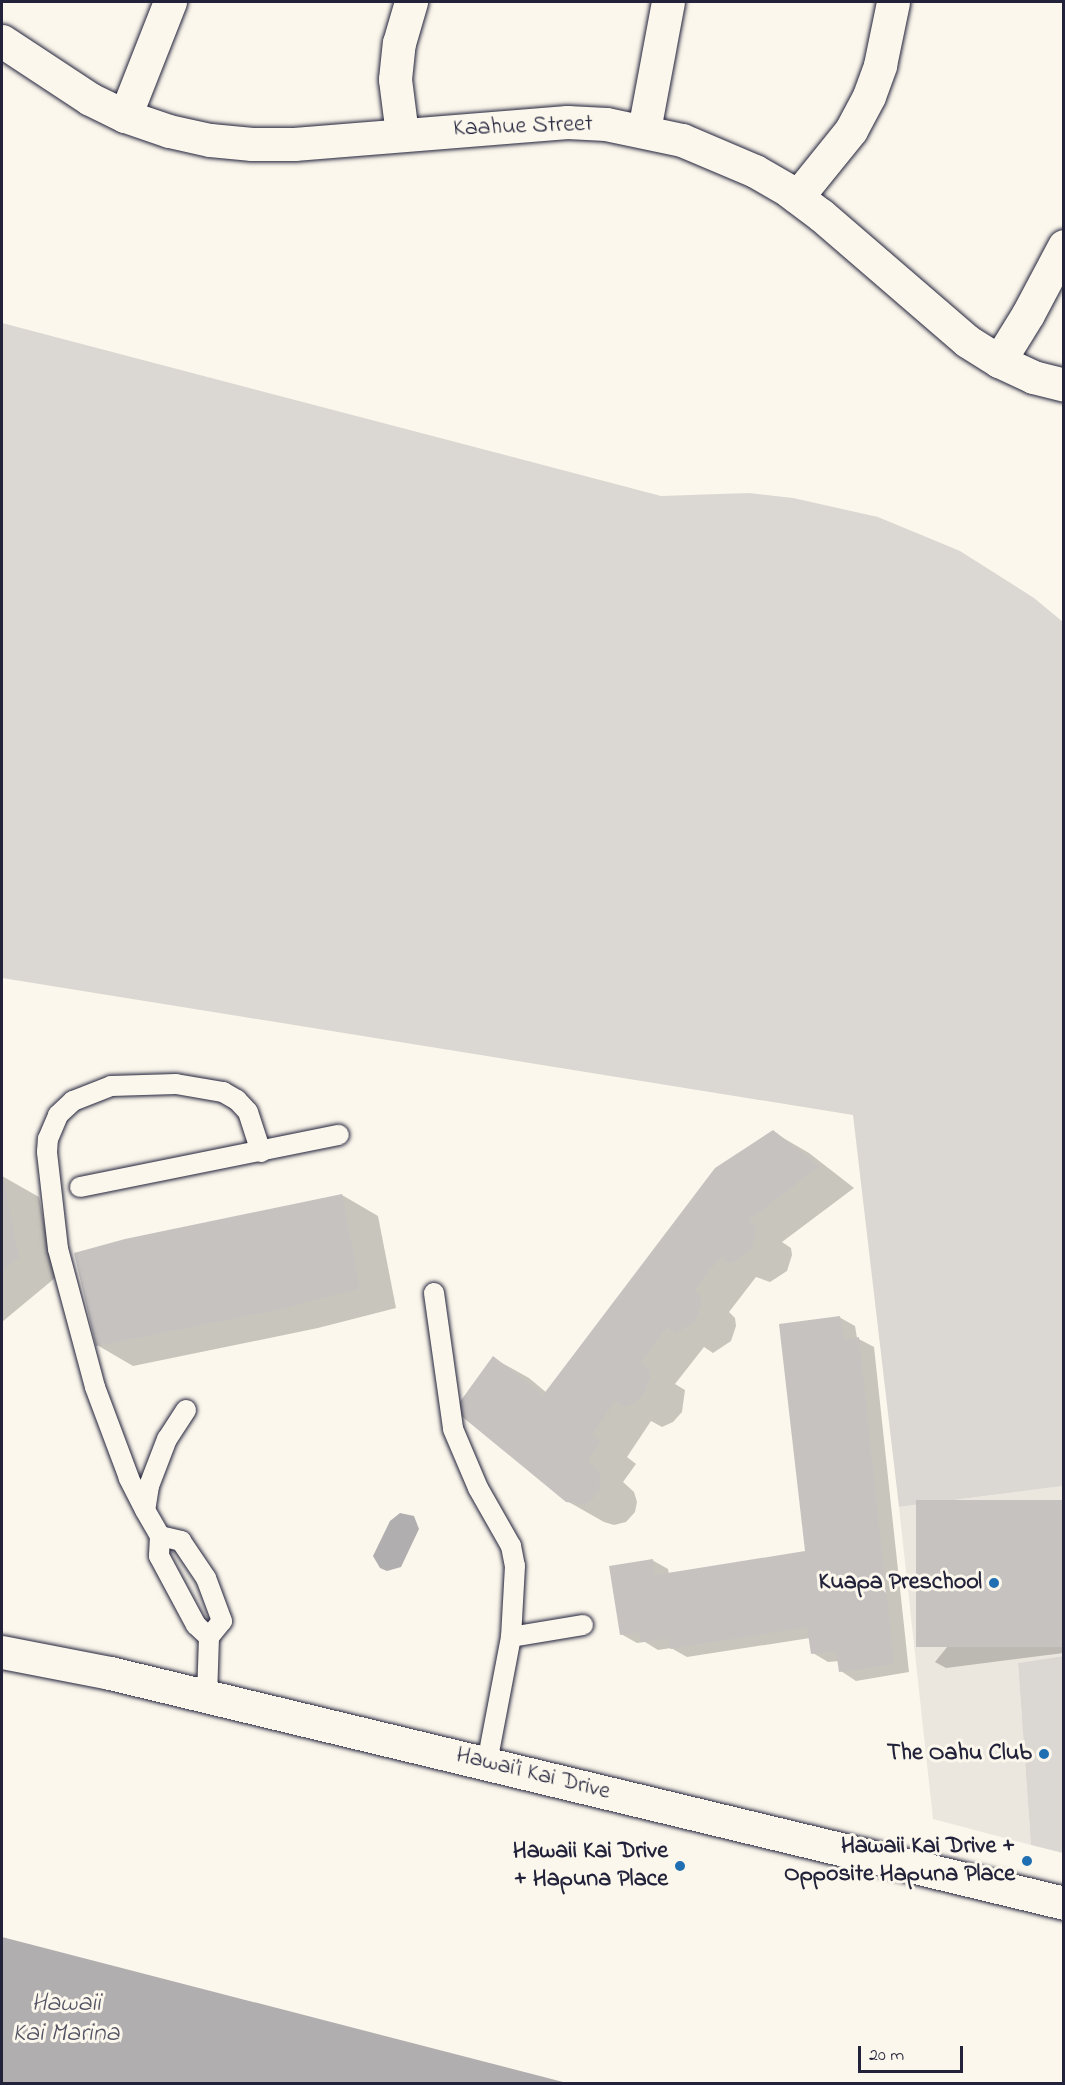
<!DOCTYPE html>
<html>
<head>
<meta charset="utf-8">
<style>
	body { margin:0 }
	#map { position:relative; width:1065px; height:2085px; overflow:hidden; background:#fbf7ec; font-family:"Indie Flower",sans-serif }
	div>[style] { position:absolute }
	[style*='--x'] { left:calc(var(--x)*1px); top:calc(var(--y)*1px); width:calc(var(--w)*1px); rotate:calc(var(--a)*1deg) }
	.built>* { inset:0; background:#ebe7df }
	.green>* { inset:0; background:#dbd8d3 }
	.water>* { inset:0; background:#b1aeb0 }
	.shadow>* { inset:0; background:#0003 }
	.building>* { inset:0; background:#c6c2c0; transform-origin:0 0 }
	.roads { filter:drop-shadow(0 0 2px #22223b) drop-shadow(0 0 2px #22223b) }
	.lane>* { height:20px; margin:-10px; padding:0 10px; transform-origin:10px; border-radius:10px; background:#fbf7ec }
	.street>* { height:33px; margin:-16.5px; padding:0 16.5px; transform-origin:16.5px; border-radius:16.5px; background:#fbf7ec }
	.secondary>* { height:33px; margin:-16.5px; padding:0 16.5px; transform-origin:16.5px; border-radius:16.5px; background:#fbf7ec }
	.dots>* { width:16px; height:16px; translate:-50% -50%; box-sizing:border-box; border:3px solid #fbf7ec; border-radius:50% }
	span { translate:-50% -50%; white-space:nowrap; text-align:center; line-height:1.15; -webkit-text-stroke:6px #fbf7ec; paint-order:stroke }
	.street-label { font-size:24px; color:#22223b }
	.poi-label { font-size:24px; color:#22223b; font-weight:700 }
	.right { translate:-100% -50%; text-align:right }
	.water-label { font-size:26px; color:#545364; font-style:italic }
	.frame { position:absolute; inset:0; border:3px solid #22223b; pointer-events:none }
	.scale { position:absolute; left:858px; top:2046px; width:105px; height:27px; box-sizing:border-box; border:3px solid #22223b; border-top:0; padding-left:8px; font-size:18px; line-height:21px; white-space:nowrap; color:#22223b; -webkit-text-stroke:4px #fbf7ec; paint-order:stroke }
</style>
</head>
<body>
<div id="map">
	<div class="built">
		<i style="clip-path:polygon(1063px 1486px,1063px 1656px,1018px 1663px,1031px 1845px,933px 1819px,899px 1507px)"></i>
	</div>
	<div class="green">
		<i style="clip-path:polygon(2px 323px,661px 496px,749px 493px,793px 498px,878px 517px,960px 551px,1034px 598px,1063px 622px,1063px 1486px,899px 1507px,853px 1115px,2px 978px)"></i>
		<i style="clip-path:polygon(1063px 1656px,1064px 1656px,1063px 1853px,1031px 1845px,1018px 1663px)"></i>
	</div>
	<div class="water">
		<i style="clip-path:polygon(400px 1513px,414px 1516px,419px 1529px,401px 1567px,387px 1571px,380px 1568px,373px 1556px,390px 1521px)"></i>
		<i style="clip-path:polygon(2px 1937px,567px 2083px,2px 2083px)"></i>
	</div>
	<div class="shadow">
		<i style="clip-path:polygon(773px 1132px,809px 1153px,854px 1188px,782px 1242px,791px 1248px,792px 1255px,787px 1271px,770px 1282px,756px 1277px,729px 1312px,735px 1318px,736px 1326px,731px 1341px,713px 1353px,704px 1347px,675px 1384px,685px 1390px,682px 1412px,673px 1422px,662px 1427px,651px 1421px,627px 1457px,636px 1464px,623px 1482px,634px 1492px,637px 1502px,635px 1512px,626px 1522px,614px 1525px,604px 1522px,567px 1501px,493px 1358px,529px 1378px,547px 1393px)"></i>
		<i style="clip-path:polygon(2px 1176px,39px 1197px,55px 1278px,2px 1322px)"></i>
		<i style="clip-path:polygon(342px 1195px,378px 1216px,396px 1308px,318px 1328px,133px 1366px,97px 1345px)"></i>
		<i style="clip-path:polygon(839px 1317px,855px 1326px,857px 1338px,874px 1347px,909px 1672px,856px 1681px,841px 1671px,839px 1661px,828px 1662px,813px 1653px,810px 1638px,687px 1657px,671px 1648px,658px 1650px,645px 1642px,637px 1643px,621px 1634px,652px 1560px,668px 1569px,669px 1574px,807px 1552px)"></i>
		<i style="clip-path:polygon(1064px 1502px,1064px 1653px,946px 1668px,935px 1662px)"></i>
	</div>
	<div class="building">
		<i style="clip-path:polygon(773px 1130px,819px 1166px,748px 1221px,755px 1226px,756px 1230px,751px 1250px,733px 1262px,729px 1263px,721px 1256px,694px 1291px,700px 1296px,701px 1305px,695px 1321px,676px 1333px,667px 1327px,641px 1362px,649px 1368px,650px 1378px,643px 1395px,637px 1402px,624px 1407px,615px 1401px,592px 1435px,601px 1442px,588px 1460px,600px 1473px,599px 1491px,590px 1502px,584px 1504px,566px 1502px,454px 1410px,493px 1356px,543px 1395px,715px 1168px)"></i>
		<i style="clip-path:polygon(3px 1176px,19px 1257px,2px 1271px,2px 1176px)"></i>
		<i style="clip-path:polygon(342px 1194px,360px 1288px,281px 1309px,96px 1346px,74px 1253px,125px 1239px)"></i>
		<i style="clip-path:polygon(840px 1316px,844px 1340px,859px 1337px,894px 1664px,839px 1672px,836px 1651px,811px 1654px,807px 1627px,670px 1649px,668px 1638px,641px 1642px,639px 1632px,620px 1635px,609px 1566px,653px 1559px,655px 1575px,805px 1551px,779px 1324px)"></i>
		<i style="left:1064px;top:1500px;width:147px;height:148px;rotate:90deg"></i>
	</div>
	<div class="roads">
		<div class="lane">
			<i style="--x:80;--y:1187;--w:264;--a:-11.4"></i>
			<i style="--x:434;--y:1293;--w:137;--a:82"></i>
			<i style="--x:453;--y:1429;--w:64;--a:67"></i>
			<i style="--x:478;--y:1488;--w:67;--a:60.4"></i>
			<i style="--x:511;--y:1546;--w:20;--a:79"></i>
			<i style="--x:515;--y:1566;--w:71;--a:93.2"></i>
			<i style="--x:511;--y:1637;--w:128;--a:100.8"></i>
			<i style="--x:186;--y:1410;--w:35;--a:123"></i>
			<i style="--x:167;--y:1439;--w:50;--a:111"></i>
			<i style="--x:149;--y:1486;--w:24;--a:99"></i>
			<i style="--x:145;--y:1510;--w:30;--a:60"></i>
			<i style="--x:160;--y:1536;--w:20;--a:93"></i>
			<i style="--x:159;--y:1556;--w:78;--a:61.8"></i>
			<i style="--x:196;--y:1625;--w:18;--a:43"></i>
			<i style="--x:145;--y:1510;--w:36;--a:-117"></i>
			<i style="--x:129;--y:1478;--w:97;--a:-110.5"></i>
			<i style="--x:95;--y:1387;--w:143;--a:-105"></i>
			<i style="--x:58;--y:1249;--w:98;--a:-96.5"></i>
			<i style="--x:47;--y:1152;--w:13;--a:-86"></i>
			<i style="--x:48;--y:1139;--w:26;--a:-67"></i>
			<i style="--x:58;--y:1115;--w:21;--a:-43"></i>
			<i style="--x:73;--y:1101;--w:41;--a:-21.5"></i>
			<i style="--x:111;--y:1086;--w:65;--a:-1.8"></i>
			<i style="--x:176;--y:1084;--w:48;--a:9.7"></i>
			<i style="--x:223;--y:1092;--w:16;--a:30"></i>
			<i style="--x:237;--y:1100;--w:16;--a:47"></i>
			<i style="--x:248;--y:1112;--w:42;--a:72"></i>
			<i style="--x:160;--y:1536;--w:22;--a:13"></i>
			<i style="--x:181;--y:1541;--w:45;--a:56"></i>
			<i style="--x:206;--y:1578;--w:46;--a:69.6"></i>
			<i style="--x:222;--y:1621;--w:21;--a:129"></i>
			<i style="--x:209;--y:1637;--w:59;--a:91.9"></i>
			<i style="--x:511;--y:1637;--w:73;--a:-9.5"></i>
		</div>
		<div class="street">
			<i style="--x:125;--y:116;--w:123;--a:-68.5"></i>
			<i style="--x:644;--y:130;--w:130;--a:-79.4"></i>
			<i style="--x:402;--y:134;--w:55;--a:-97.3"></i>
			<i style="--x:395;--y:79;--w:36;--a:-84"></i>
			<i style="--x:399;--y:43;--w:43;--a:-73.7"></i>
			<i style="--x:797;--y:197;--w:86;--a:-51.1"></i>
			<i style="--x:851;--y:130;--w:38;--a:-62"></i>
			<i style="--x:869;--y:96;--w:33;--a:-70"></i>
			<i style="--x:880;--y:65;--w:64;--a:-78.3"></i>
			<i style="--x:999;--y:361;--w:55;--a:-58.3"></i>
			<i style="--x:1028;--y:314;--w:77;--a:-62.1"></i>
		</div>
		<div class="secondary">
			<i style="--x:2;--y:41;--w:105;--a:33.4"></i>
			<i style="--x:90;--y:99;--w:39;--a:26"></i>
			<i style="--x:125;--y:116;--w:46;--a:18.8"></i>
			<i style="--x:169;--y:131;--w:42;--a:12.4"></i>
			<i style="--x:210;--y:140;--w:42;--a:5.4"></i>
			<i style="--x:252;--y:144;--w:42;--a:0"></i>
			<i style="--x:294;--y:144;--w:274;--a:-4.6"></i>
			<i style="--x:567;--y:122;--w:39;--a:3"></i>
			<i style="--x:606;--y:124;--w:78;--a:11.9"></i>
			<i style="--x:682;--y:140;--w:79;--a:23"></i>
			<i style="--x:755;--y:171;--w:39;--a:30"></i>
			<i style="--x:789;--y:191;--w:40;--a:37"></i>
			<i style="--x:821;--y:215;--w:193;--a:40.8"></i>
			<i style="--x:967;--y:341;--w:38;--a:32"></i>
			<i style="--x:999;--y:361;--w:38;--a:25"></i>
			<i style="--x:1033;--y:377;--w:32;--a:14"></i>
			<i style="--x:2;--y:1652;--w:110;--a:11"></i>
			<i style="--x:110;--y:1673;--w:981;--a:13.55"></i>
		</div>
	</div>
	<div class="dots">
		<i style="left:994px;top:1583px;background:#1f6fb2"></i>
		<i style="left:1044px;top:1754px;background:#1f6fb2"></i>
		<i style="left:1027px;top:1861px;background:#1f6fb2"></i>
		<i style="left:680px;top:1866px;background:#1f6fb2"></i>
	</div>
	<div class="street-label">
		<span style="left:523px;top:127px;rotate:-2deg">Kaahue Street</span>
		<span style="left:533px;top:1774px;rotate:14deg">Hawai’i Kai Drive</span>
	</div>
	<div class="poi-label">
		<span class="right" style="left:982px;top:1583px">Kuapa Preschool</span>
		<span class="right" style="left:1032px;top:1754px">The Oahu Club</span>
		<span class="right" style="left:1015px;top:1861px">Hawaii Kai Drive +<br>Opposite Hapuna Place</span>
		<span class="right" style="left:668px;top:1866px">Hawaii Kai Drive<br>+ Hapuna Place</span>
	</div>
	<div class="water-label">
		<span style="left:66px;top:2020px">Hawaii<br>Kai Marina</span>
	</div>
	<div class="frame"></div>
	<div class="scale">20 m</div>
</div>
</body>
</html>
